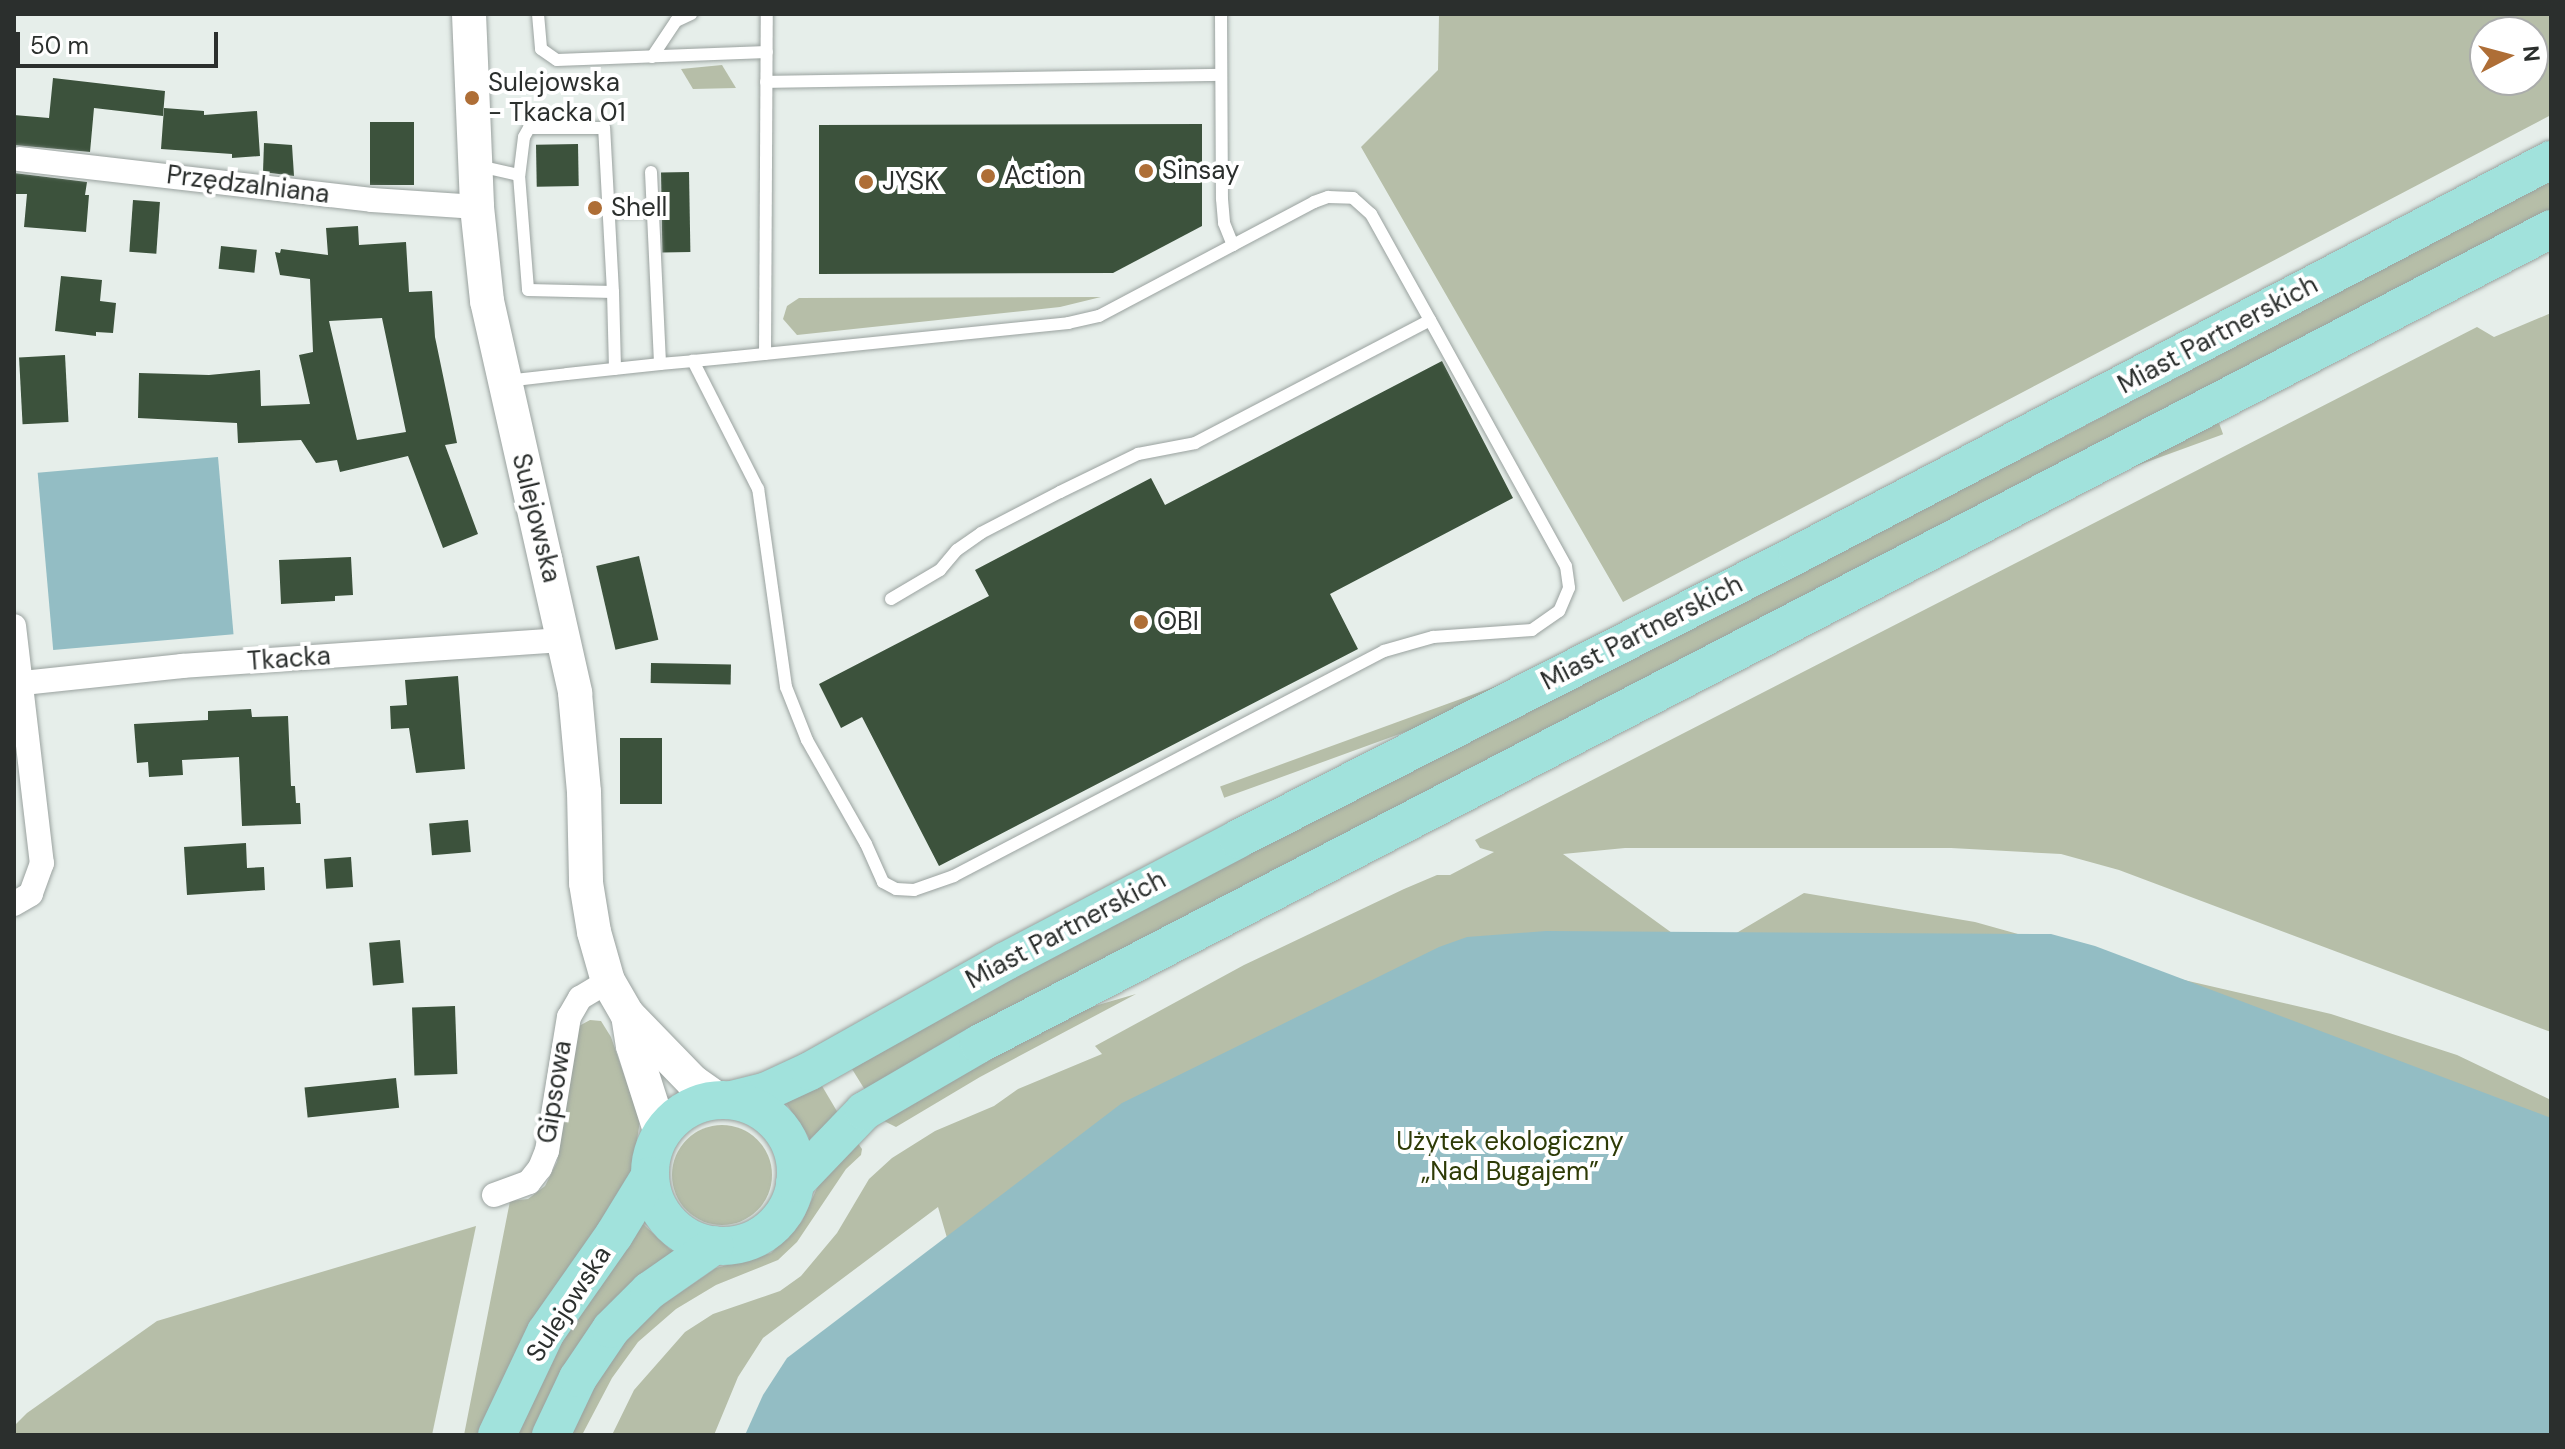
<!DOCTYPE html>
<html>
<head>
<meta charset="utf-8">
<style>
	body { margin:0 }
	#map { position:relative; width:2565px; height:1449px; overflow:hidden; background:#e6eeea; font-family:"DM Sans",sans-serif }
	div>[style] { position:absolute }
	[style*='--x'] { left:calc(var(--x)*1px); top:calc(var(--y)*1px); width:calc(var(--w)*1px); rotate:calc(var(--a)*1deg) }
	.green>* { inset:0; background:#b6bea8; transform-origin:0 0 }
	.round { border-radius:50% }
	.water>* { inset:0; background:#93bdc4; transform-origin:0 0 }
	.building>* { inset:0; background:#3c523c; transform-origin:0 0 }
	.roads { filter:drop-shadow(0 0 2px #9aa29f) drop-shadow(0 0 2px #9aa29f) }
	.lane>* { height:12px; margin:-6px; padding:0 6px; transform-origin:6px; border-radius:6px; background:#fff }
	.street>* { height:24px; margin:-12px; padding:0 12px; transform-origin:12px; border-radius:12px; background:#fff }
	.secondary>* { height:34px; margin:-17px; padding:0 17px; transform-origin:17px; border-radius:17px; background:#fff }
	.primary>* { height:38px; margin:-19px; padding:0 19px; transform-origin:19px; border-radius:19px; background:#a1e2dc }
	.primary>.ring { margin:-19px; padding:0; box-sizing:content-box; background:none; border:38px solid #a1e2dc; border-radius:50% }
	.dots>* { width:22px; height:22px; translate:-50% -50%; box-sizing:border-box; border:4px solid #fff; border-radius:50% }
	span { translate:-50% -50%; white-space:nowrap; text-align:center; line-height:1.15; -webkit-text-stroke:8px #fff; paint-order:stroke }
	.poi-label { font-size:26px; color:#2b2f2d }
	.left { translate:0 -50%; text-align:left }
	.street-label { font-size:26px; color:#2b2f2d }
	.park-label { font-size:26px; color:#2e3b06 }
	.frame { position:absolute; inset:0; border:16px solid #2b2f2d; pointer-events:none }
	.north { position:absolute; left:2469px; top:16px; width:80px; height:80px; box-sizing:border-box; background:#fff; border:2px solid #aaacab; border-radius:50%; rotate:84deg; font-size:22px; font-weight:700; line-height:32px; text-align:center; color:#2b2f2d }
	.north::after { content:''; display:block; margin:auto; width:28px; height:36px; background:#ae6e36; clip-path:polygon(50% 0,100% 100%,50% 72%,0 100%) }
	.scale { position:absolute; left:16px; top:32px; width:202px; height:36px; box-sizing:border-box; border:4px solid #2b2f2d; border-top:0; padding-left:10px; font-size:24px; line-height:28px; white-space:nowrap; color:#2b2f2d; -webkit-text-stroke:6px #fff; paint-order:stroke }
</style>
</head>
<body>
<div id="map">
	<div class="green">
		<i style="clip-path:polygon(evenodd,1439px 14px,2551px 14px,2551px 115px,1623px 602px,1361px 147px,1438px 70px,1439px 14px,2485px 32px,2533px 32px,2533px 80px,2485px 80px,2485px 32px)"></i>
		<i style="clip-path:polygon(722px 65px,736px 88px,693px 89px,681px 69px)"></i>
		<i style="clip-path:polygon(2551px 180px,2551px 211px,865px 1090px,852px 1069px,953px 1010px,1155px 902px,2073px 432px)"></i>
		<i style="clip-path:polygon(1101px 297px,1060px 307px,797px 335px,783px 319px,787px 306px,799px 298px)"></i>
		<i style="clip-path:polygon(2551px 313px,2551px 1032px,2119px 870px,2061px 854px,1951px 848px,1625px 848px,1563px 854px,1701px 954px,1804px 893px,1975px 922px,2171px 977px,2331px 1014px,2457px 1055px,2551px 1100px,2551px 1435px,970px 1317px,938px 1207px,763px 1338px,738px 1377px,714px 1435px,612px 1435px,634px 1390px,685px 1332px,713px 1314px,780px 1291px,801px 1276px,837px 1233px,869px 1179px,892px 1158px,935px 1131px,994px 1106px,1018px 1089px,1102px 1054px,1095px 1046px,1244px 965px,1404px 889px,1437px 875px,1450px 875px,1494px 852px,1480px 848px,1475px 840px,2477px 327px,2494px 337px)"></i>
		<i style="left:2219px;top:423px;width:12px;height:1063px;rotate:70deg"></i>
		<i style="clip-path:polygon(1136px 994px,980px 1077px,896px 1127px,884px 1121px,1013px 1044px,1084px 1009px)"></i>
		<i style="clip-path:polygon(590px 1020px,601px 1021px,611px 1037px,640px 1121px,633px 1166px,625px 1192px,481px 1435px,464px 1435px,510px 1201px,528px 1199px,545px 1186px,557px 1162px,579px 1026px)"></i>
		<i style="clip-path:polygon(822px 1086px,838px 1113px,810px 1139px,786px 1103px)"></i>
		<i class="round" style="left:672px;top:1125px;width:100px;height:100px"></i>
		<i style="clip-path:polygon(857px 1142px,862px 1149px,861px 1155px,846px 1169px,797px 1242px,778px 1260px,716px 1285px,676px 1309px,638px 1342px,612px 1378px,582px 1435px,567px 1435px,602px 1369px,645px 1317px,716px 1268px,771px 1253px,802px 1221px,817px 1188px,833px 1165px)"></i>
		<i style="clip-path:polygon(641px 1222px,675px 1254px,536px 1435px,513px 1435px,548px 1358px)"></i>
		<i style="clip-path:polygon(476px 1226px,432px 1435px,14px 1435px,14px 1426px,27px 1413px,157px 1321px)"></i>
	</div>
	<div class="water">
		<i style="left:218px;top:457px;width:178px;height:181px;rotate:85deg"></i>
		<i style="clip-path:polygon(1546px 931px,2051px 934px,2095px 946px,2551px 1118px,2551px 1435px,745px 1435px,763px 1395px,787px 1358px,1122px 1103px,1439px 947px,1467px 937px)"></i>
	</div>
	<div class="building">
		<i style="clip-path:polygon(53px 78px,165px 91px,163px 116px,94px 108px,90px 152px,14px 145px,14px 115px,49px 118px)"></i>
		<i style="clip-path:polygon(164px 108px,204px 111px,204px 115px,257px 111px,260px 156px,232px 158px,232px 154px,161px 149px)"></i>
		<i style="left:370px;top:122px;width:44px;height:63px"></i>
		<i style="clip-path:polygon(1202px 124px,1202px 226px,1113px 273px,819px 274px,819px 125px)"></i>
		<i style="clip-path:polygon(264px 143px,292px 145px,294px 176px,263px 172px)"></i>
		<i style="left:578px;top:144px;width:42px;height:42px;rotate:89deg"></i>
		<i style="left:689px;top:172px;width:80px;height:28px;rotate:89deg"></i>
		<i style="clip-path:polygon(14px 173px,87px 182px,85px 195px,89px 195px,86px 232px,24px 227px,27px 194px,14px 194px)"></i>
		<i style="left:133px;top:200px;width:27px;height:52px;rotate:4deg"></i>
		<i style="clip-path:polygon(evenodd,358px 226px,359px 245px,406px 242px,409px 292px,432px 291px,435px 337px,457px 443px,445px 445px,478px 534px,443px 548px,408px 456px,340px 472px,337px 460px,316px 463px,301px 440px,238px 443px,237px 423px,138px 418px,139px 373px,209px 375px,260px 370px,261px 406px,310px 404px,299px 355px,313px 352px,310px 279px,280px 275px,275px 252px,280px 253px,281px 249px,328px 255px,326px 228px,358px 226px,382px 318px,406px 432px,357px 440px,329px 321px,382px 318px)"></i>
		<i style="left:221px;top:246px;width:36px;height:23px;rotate:6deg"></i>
		<i style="clip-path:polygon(61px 276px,102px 280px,100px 301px,116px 303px,113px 333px,96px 332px,96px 336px,55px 331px)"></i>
		<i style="left:65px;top:355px;width:67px;height:46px;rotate:87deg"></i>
		<i style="clip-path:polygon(1442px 361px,1513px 498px,1330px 594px,1358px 649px,939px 866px,862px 717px,841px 728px,819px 684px,989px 596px,975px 570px,1151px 478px,1165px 505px)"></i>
		<i style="left:639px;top:556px;width:86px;height:44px;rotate:77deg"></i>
		<i style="clip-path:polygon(351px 557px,353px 595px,335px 596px,335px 601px,281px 604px,279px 560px)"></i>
		<i style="left:651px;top:663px;width:80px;height:20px;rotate:1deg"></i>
		<i style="clip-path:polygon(458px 676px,465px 769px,416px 773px,409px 728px,391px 729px,390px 706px,407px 705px,405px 680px)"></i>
		<i style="clip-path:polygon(251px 709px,252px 717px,288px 716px,291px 786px,295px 786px,296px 803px,300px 803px,301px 824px,242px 826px,239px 757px,182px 760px,183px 775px,149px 777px,148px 762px,137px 763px,134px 724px,208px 720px,208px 711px)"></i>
		<i style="left:662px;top:738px;width:66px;height:42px;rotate:90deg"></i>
		<i style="left:468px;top:820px;width:32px;height:39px;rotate:85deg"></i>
		<i style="clip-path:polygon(246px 843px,247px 868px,264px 867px,265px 890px,187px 895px,184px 847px)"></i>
		<i style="left:351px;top:857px;width:30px;height:27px;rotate:86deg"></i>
		<i style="left:400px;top:940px;width:43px;height:31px;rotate:85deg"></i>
		<i style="left:455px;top:1006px;width:68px;height:43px;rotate:88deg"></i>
		<i style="left:396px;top:1078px;width:30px;height:92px;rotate:84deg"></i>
	</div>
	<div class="roads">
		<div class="lane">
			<i style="--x:538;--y:14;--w:35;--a:85"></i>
			<i style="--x:541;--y:49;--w:19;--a:35"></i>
			<i style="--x:557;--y:60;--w:210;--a:-2.2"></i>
			<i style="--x:1221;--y:14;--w:185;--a:89.7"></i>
			<i style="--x:1222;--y:199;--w:24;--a:85"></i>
			<i style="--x:1224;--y:223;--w:24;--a:68"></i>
			<i style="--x:652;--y:57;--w:43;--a:-56.3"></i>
			<i style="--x:676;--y:21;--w:17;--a:-25"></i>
			<i style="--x:766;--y:82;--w:454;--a:-0.9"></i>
			<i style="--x:479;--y:166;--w:41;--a:12.7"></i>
			<i style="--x:651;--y:172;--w:192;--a:87.3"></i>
			<i style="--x:609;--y:212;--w:44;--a:-1.3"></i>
			<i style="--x:613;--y:292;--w:164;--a:-93.1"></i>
			<i style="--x:604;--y:128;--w:75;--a:180"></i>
			<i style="--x:529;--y:128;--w:10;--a:119"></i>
			<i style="--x:524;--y:137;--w:38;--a:97"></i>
			<i style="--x:519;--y:175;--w:115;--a:85.5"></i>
			<i style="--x:528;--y:290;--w:85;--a:1.3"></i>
			<i style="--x:613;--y:292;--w:77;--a:88.5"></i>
			<i style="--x:765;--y:354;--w:340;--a:-89.7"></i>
			<i style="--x:506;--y:381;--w:61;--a:-6.5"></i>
			<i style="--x:567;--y:374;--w:94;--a:-6.1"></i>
			<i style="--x:660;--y:364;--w:33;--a:-5"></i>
			<i style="--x:693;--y:361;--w:42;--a:-5.4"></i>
			<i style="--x:735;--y:357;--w:335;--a:-5.8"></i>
			<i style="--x:1068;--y:323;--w:32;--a:-13"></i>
			<i style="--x:1099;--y:316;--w:243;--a:-27.9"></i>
			<i style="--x:1314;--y:202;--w:15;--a:-20"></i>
			<i style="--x:1328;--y:197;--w:25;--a:2"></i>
			<i style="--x:1353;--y:198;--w:24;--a:42"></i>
			<i style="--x:1371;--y:214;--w:121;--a:60.9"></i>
			<i style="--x:1430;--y:320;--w:281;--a:61.1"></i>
			<i style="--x:1566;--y:566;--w:22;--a:82"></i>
			<i style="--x:1569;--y:588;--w:25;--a:113"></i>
			<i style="--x:1559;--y:611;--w:33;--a:145"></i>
			<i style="--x:1532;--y:630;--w:99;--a:176"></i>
			<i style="--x:1433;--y:637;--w:51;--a:164.1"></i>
			<i style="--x:1384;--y:651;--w:485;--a:152.4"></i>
			<i style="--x:954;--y:876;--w:42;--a:160.7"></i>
			<i style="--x:914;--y:890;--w:18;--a:-177"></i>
			<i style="--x:896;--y:889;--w:15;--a:-152"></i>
			<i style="--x:883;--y:882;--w:42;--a:-114.1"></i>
			<i style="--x:866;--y:844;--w:120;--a:-119.6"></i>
			<i style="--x:807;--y:740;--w:57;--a:-111.6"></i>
			<i style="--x:786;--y:687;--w:200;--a:-98"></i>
			<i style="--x:758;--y:489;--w:144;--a:-116.9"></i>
			<i style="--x:891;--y:599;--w:57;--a:-30.6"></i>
			<i style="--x:940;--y:570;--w:26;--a:-50"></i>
			<i style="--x:957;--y:550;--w:29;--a:-35"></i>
			<i style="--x:981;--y:533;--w:89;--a:-27.4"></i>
			<i style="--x:1060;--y:492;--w:87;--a:-26"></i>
			<i style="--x:1138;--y:454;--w:58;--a:-10.9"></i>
			<i style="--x:1195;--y:443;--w:265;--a:-27.6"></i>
		</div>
		<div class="street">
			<i style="--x:19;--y:159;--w:355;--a:6.6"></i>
			<i style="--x:372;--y:200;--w:105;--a:3.8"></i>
			<i style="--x:14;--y:626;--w:239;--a:83.3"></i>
			<i style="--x:42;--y:863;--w:33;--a:110"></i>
			<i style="--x:31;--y:894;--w:20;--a:150"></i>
			<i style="--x:14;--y:684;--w:169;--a:-6.1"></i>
			<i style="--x:182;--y:666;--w:384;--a:-3.9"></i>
			<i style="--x:494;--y:1195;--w:37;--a:-20"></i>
			<i style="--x:529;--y:1182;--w:18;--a:-52"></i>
			<i style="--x:540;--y:1168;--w:18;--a:-68"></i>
			<i style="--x:547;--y:1151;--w:136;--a:-80.7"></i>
			<i style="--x:569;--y:1017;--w:22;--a:-60"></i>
			<i style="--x:580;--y:998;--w:33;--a:-31"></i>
		</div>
		<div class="secondary">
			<i style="--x:469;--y:14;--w:193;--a:87.6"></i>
			<i style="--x:477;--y:207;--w:95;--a:83.9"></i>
			<i style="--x:487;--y:301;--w:402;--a:77.3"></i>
			<i style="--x:575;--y:693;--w:99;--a:84.8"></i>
			<i style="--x:584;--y:792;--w:91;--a:88.7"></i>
			<i style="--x:586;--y:883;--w:50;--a:80.7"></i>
			<i style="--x:594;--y:932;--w:51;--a:74.1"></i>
			<i style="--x:608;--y:981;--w:39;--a:60"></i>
			<i style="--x:628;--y:1015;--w:93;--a:45.9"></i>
			<i style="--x:693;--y:1082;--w:32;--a:35"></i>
			<i style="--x:628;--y:1015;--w:31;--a:81"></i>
			<i style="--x:633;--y:1046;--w:92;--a:72.3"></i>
		</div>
		<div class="primary">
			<i style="--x:732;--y:1100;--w:36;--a:-14"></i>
			<i style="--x:767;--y:1091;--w:47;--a:-24.9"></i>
			<i style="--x:810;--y:1071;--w:225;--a:-29.3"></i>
			<i style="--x:1006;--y:961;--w:262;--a:-27.7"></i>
			<i style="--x:1238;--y:839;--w:628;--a:-26.97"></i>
			<i style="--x:1798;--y:554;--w:850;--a:-27.62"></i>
			<i class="ring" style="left:650px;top:1100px;width:108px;height:108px"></i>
			<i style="--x:795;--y:1183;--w:100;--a:-46.2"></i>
			<i style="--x:864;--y:1111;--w:133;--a:-30.2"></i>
			<i style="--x:979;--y:1044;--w:1771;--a:-27.4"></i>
			<i style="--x:497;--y:1435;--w:114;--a:-64.6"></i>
			<i style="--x:546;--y:1332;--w:118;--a:-55"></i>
			<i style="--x:614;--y:1235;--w:69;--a:-58.6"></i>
			<i style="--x:551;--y:1435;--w:63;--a:-64.7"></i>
			<i style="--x:578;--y:1378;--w:59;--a:-56"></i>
			<i style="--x:611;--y:1329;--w:54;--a:-45"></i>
			<i style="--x:649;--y:1291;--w:80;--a:-34.9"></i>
		</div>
	</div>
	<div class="dots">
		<i style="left:472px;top:98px;background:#ae6e36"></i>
		<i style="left:1146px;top:171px;background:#ae6e36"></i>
		<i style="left:988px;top:176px;background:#ae6e36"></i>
		<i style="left:866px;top:182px;background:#ae6e36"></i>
		<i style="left:595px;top:208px;background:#ae6e36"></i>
		<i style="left:1141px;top:622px;background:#ae6e36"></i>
	</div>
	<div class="poi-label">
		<span class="left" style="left:488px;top:98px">Sulejowska<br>- Tkacka 01</span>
		<span class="left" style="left:1162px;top:171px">Sinsay</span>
		<span class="left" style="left:1004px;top:176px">Action</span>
		<span class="left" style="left:882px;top:182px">JYSK</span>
		<span class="left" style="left:611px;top:208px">Shell</span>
		<span class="left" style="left:1157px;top:622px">OBI</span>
	</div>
	<div class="street-label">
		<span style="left:248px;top:185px;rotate:7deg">Przędzalniana</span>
		<span style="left:2218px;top:335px;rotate:-28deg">Miast Partnerskich</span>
		<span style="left:536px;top:518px;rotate:76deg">Sulejowska</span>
		<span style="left:1642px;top:633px;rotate:-27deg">Miast Partnerskich</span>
		<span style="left:289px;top:659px;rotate:-4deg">Tkacka</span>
		<span style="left:1066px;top:930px;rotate:-28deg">Miast Partnerskich</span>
		<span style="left:555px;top:1092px;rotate:-81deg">Gipsowa</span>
		<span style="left:569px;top:1304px;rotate:-57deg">Sulejowska</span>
	</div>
	<div class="park-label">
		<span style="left:1510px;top:1157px">Użytek ekologiczny<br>„Nad Bugajem”</span>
	</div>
	<div class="frame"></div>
	<div class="north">N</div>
	<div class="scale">50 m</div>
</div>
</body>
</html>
